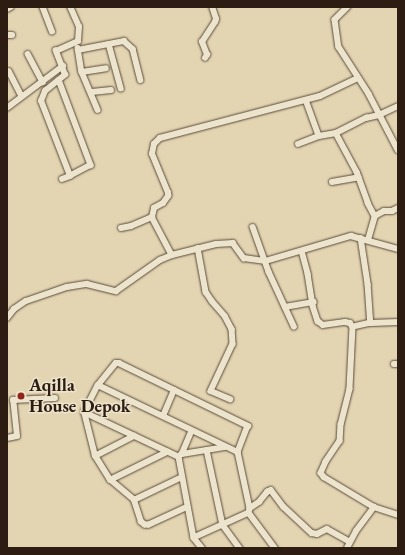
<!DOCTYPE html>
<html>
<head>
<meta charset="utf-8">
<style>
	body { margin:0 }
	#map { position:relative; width:405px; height:555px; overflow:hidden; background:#e3d5b2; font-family:"EB Garamond",serif }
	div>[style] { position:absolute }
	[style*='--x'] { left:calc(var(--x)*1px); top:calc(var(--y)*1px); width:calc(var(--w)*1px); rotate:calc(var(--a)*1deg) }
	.roads { filter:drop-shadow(0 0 1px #5a4a3a) drop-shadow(0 0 1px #5a4a3a) }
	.street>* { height:5.5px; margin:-2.75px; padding:0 2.75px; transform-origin:2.75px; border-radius:2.75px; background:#ede4cd }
	.dots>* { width:11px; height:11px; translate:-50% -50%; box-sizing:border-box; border:2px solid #ede4cd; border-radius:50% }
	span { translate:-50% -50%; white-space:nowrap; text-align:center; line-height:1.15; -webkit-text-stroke:3px #ede4cd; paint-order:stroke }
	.poi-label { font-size:18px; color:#2d1c12; font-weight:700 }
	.left { translate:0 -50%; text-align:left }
	.frame { position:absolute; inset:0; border:8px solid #2d1c12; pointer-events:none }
</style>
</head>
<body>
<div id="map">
	<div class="roads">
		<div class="street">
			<i style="--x:43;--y:7;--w:26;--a:69"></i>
			<i style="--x:348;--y:7;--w:18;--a:135"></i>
			<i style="--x:335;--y:20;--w:27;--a:82"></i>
			<i style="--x:339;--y:47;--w:56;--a:57.4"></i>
			<i style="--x:369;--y:94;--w:63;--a:62.6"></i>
			<i style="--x:7;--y:9;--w:4;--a:-27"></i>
			<i style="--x:7;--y:35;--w:5;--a:0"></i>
			<i style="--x:109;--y:44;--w:46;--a:74.7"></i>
			<i style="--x:78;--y:48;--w:24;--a:81"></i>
			<i style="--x:82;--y:72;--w:41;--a:67.2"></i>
			<i style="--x:78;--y:50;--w:47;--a:-11.1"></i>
			<i style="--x:124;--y:41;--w:12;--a:42"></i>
			<i style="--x:133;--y:49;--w:32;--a:76"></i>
			<i style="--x:28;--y:54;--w:32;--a:62"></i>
			<i style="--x:205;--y:58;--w:4;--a:-56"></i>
			<i style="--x:207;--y:55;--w:14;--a:-111"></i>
			<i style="--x:202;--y:42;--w:24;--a:-57"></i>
			<i style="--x:215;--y:22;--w:3;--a:-72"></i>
			<i style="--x:216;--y:19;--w:13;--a:-108"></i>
			<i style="--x:9;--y:71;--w:28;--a:63"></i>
			<i style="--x:82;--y:72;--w:24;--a:-9"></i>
			<i style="--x:59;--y:80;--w:91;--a:69.4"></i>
			<i style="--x:91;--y:165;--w:24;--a:152"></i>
			<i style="--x:92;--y:92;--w:19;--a:-6"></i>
			<i style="--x:306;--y:100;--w:38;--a:70"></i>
			<i style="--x:7;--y:108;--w:70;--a:-36.9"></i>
			<i style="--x:336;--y:133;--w:44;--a:61.7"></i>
			<i style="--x:357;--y:172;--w:33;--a:70"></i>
			<i style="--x:368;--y:203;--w:15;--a:62"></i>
			<i style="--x:298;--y:144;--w:22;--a:-21"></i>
			<i style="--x:319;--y:136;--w:17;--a:-10"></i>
			<i style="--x:336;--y:133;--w:34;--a:-27"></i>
			<i style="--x:366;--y:118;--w:13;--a:-13"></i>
			<i style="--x:379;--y:115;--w:21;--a:-25"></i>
			<i style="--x:62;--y:179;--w:9;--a:-21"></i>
			<i style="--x:70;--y:176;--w:80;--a:-111.1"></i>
			<i style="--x:41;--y:101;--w:11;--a:-68"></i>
			<i style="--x:45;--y:91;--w:26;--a:-39"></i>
			<i style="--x:65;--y:75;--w:26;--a:-111"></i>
			<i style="--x:56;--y:51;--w:24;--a:-24"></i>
			<i style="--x:78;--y:41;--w:14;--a:-86"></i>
			<i style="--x:79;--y:27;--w:22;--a:-114"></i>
			<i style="--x:332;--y:182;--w:27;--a:-10"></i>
			<i style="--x:152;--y:217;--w:43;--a:62.2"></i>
			<i style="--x:253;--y:227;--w:48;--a:70.4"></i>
			<i style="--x:269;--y:272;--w:60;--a:65.2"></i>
			<i style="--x:121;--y:228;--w:10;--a:-11"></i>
			<i style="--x:131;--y:226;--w:23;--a:-23"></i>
			<i style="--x:152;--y:217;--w:9;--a:-77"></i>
			<i style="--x:154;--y:208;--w:10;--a:-29"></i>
			<i style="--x:163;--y:203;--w:9;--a:-54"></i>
			<i style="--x:168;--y:196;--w:3;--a:-90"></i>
			<i style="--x:168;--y:193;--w:42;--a:-112.3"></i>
			<i style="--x:152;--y:154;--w:10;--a:-79"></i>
			<i style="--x:154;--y:144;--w:8;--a:-45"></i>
			<i style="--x:160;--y:138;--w:165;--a:-14.7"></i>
			<i style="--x:320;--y:96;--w:42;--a:-25.3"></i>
			<i style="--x:361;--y:238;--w:47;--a:81.3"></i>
			<i style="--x:368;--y:284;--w:39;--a:86"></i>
			<i style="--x:371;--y:323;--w:18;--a:167"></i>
			<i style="--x:353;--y:327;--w:62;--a:92.8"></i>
			<i style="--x:350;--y:389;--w:36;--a:104"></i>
			<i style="--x:341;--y:424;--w:17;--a:93"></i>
			<i style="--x:340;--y:441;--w:25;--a:124"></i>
			<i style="--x:326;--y:462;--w:12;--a:114"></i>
			<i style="--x:321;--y:473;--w:5;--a:53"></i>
			<i style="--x:324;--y:477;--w:58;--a:31"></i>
			<i style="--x:374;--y:507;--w:25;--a:18"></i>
			<i style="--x:368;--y:240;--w:25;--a:-74"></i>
			<i style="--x:375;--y:216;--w:10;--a:-29"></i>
			<i style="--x:384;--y:211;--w:8;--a:0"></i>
			<i style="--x:392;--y:211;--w:7;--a:-27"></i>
			<i style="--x:198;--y:248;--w:45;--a:79.7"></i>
			<i style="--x:206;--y:292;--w:11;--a:56"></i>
			<i style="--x:212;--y:301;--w:20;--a:49"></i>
			<i style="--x:225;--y:316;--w:15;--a:62"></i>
			<i style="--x:232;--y:329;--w:15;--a:86"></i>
			<i style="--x:233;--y:344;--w:52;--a:115.1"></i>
			<i style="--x:211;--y:391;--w:21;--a:23"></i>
			<i style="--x:302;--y:251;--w:24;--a:75"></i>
			<i style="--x:308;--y:274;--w:32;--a:81"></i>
			<i style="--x:313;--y:306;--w:16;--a:72"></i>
			<i style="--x:318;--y:321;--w:6;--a:39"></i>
			<i style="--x:323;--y:325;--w:22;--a:-8"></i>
			<i style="--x:345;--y:322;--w:5;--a:11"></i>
			<i style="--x:350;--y:323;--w:5;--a:53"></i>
			<i style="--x:285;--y:307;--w:29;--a:-10"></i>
			<i style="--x:7;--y:318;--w:11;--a:-52"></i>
			<i style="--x:14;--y:309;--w:14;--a:-34"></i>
			<i style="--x:26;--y:301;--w:43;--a:-18.9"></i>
			<i style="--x:67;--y:287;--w:20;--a:-9"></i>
			<i style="--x:87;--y:284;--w:30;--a:14"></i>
			<i style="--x:116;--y:291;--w:54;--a:-35.2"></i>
			<i style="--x:160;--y:260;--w:13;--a:-23"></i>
			<i style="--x:172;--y:255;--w:45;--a:-14"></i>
			<i style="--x:216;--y:244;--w:17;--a:-3"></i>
			<i style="--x:233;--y:243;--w:19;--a:54"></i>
			<i style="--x:244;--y:258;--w:22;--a:8"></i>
			<i style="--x:266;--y:261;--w:89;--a:-16.4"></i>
			<i style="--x:351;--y:236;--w:49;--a:15.5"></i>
			<i style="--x:371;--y:323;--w:27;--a:-2"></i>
			<i style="--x:394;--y:364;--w:4;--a:0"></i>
			<i style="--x:98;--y:385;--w:155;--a:25.6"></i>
			<i style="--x:84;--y:412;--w:105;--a:25.3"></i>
			<i style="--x:163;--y:416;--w:28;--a:-67"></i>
			<i style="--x:192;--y:431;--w:25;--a:113"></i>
			<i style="--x:182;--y:454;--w:4;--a:135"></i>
			<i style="--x:179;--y:457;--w:82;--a:79.5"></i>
			<i style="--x:194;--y:538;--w:13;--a:51"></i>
			<i style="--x:7;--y:438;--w:10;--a:-11"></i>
			<i style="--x:17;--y:436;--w:36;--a:-96"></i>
			<i style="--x:13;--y:400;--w:42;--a:-2.7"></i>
			<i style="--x:207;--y:450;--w:77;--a:78"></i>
			<i style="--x:223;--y:525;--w:29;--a:54"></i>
			<i style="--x:182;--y:454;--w:44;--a:-9.2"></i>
			<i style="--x:95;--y:456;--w:44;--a:-27.1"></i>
			<i style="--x:110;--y:480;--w:64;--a:-26.2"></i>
			<i style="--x:134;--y:500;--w:53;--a:-25.6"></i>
			<i style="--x:188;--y:507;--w:43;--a:155.2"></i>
			<i style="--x:149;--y:525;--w:4;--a:180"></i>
			<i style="--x:145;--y:525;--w:5;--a:-143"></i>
			<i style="--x:141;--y:522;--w:23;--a:-108"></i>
			<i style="--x:134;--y:500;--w:31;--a:-140"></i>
			<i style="--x:110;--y:480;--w:28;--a:-122"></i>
			<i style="--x:95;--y:456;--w:45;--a:-104"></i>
			<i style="--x:84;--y:412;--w:30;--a:-63"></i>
			<i style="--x:98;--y:385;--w:28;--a:-51"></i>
			<i style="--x:116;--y:363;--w:3;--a:0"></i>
			<i style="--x:119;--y:363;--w:144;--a:26"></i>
			<i style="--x:248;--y:426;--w:28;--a:111"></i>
			<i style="--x:238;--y:452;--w:57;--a:77.9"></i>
			<i style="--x:250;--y:508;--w:5;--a:101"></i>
			<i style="--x:249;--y:513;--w:60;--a:155.6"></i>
			<i style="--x:250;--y:508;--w:11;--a:-34"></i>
			<i style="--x:259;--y:502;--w:13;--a:-51"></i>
			<i style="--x:267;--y:492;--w:4;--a:-27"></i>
			<i style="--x:271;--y:490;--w:21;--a:53"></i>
			<i style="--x:284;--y:507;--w:38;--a:43"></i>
			<i style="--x:312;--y:533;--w:5;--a:11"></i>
			<i style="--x:317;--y:534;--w:11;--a:-27"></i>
			<i style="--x:327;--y:529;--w:26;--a:29"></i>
			<i style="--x:249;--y:513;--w:44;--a:53.4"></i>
			<i style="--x:347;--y:548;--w:19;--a:-62"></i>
			<i style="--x:356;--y:531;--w:30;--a:-53"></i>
		</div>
	</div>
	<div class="dots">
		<i style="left:21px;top:396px;background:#8f2418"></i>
	</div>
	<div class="poi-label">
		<span class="left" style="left:29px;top:396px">Aqilla<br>House Depok</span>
	</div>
	<div class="frame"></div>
</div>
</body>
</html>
